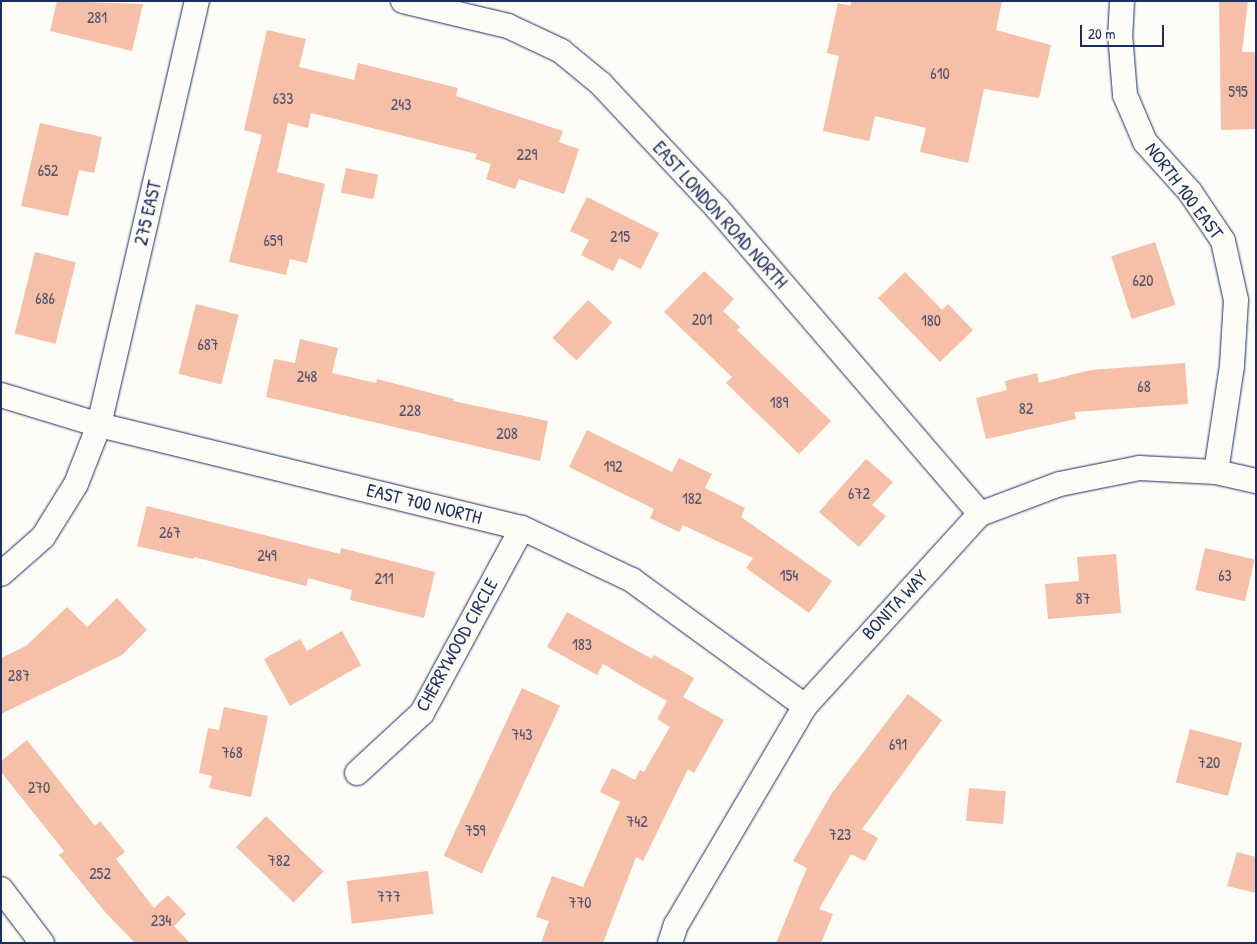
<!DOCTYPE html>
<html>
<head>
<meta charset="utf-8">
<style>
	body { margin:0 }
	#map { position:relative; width:1257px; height:944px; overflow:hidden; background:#fdfcf7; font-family:"Patrick Hand",sans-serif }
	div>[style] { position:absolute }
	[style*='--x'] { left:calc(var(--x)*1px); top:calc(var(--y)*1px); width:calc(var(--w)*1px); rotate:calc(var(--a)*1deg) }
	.building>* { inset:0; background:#f5c0a7; transform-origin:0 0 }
	.roads { filter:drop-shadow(0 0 1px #1b2f5e) drop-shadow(0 0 1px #1b2f5e) }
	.street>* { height:24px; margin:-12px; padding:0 12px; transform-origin:12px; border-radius:12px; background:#fdfcf7 }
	span { translate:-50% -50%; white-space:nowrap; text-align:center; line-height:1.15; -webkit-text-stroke:4px #fdfcf7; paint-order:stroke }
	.number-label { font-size:16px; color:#525370 }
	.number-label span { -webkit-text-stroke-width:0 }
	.street-label { font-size:19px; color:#1b2f5e }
	.frame { position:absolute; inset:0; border:2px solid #1b2f5e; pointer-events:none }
	.scale { position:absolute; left:1080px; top:25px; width:84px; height:22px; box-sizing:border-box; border:2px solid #1b2f5e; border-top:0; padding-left:6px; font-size:15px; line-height:18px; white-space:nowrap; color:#1b2f5e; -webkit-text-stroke:4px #fdfcf7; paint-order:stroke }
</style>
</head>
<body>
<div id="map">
	<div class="building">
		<i style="clip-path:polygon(57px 1px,143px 4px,132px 51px,50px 31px)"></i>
		<i style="clip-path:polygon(852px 1px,1002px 1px,996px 30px,1051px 45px,1039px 98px,984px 89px,968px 163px,920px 152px,926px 128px,875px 116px,869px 141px,823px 131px,839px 56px,827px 53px,838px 3px,850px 6px)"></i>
		<i style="clip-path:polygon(1219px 1px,1248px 1px,1242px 52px,1256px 52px,1256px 129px,1221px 130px)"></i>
		<i style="clip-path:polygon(267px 30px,306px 39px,299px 67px,354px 80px,358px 63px,458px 88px,456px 96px,563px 131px,559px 142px,579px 149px,564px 194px,519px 179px,515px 189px,486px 179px,491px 164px,475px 159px,477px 154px,311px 113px,308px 128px,288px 123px,277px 172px,325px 184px,307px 263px,290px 259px,286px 275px,229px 262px,262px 135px,244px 130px)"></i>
		<i style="clip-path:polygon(40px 123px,102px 137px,94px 173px,79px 170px,68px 216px,21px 206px)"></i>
		<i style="left:346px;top:168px;width:33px;height:25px;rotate:12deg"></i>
		<i style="clip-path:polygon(587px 197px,659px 233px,641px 269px,619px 258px,613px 271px,581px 255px,589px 240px,570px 231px)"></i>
		<i style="left:1155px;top:242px;width:66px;height:46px;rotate:72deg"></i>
		<i style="left:35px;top:252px;width:42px;height:84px;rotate:14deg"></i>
		<i style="clip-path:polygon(704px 271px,734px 299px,723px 311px,740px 327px,737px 330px,831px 421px,799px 454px,726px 383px,732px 377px,664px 312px)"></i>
		<i style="clip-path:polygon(905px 272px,942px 310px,948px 304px,973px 330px,940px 362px,878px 298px)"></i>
		<i style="left:588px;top:300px;width:33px;height:52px;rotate:43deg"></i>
		<i style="left:196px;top:304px;width:44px;height:72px;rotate:14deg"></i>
		<i style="clip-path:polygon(300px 339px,338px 348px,332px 373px,376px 383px,377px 379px,454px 399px,453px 401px,548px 421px,540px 461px,266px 397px,274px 359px,295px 363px)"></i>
		<i style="clip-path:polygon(1185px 363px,1188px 404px,1074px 412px,1076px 419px,986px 439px,976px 398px,1007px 390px,1005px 381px,1037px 373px,1039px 383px,1091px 370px)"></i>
		<i style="clip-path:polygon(587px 430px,672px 472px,679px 458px,712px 474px,705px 488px,745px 508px,741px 517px,832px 581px,809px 613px,746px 568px,753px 558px,683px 525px,679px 532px,650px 518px,654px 509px,569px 467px)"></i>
		<i style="clip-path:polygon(866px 459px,893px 482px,872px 505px,886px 516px,859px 547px,819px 512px)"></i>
		<i style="clip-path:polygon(147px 506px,340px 554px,341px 548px,435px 572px,424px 618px,350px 600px,352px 590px,308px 578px,306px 586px,194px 557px,193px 559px,137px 546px)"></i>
		<i style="left:1205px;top:548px;width:51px;height:43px;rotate:13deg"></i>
		<i style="clip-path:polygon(1116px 554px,1121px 613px,1048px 619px,1045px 584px,1079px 581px,1077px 557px)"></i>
		<i style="clip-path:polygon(117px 598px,147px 630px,122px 655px,1px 714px,1px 658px,26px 646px,67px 607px,87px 627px)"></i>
		<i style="clip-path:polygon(567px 612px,652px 659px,654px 655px,694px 678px,683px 697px,724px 720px,694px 773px,688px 769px,643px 861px,636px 857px,603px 943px,541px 943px,549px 921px,536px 917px,552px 876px,583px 887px,620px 802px,600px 792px,612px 768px,635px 780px,640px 770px,644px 772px,670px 727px,657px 719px,667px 701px,603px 664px,597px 675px,547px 647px)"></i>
		<i style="clip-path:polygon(342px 631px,361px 665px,290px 706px,264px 659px,300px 639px,307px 651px)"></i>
		<i style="left:522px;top:688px;width:42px;height:185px;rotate:25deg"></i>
		<i style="clip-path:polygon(908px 694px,942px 720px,862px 829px,878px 838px,865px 861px,851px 854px,819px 909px,833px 914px,821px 943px,776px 943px,807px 868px,793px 861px,832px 793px)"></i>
		<i style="clip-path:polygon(224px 707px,268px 716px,251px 797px,209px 788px,212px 776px,199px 773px,208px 728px,219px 730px)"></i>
		<i style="left:1190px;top:729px;width:54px;height:55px;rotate:15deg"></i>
		<i style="clip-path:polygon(27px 740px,95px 826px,100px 821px,125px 852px,116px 859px,154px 908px,168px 895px,186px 914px,174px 926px,190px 943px,135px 943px,105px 912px,59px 855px,64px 851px,1px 772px,1px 761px)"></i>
		<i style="left:969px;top:788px;width:37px;height:33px;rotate:5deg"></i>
		<i style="left:266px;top:816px;width:80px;height:43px;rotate:44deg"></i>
		<i style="clip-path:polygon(1237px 852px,1256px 857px,1256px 893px,1227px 886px)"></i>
		<i style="left:428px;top:871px;width:43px;height:82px;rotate:83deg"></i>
	</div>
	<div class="roads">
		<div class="street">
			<i style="--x:403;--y:1;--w:108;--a:13.4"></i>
			<i style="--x:508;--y:26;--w:59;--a:25.3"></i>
			<i style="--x:561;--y:51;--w:52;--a:39.5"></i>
			<i style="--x:601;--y:84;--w:171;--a:46.9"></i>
			<i style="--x:718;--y:209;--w:402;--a:49.3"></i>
			<i style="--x:1122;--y:1;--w:33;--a:93"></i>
			<i style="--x:1120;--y:34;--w:61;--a:85.3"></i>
			<i style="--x:1125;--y:95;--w:51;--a:66.9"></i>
			<i style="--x:1145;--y:142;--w:67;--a:48"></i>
			<i style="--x:1190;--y:192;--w:59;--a:56"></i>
			<i style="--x:1223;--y:241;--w:60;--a:77.6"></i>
			<i style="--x:1236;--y:300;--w:66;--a:93.5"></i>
			<i style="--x:1232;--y:366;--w:107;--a:98.6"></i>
			<i style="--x:1;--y:395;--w:102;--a:17"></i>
			<i style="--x:99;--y:425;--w:435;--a:13.7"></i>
			<i style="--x:522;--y:528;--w:122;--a:25.3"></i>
			<i style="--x:632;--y:580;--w:214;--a:36.1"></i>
			<i style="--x:1;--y:574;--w:56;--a:-41.4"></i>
			<i style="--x:43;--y:537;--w:62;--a:-58.1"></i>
			<i style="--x:76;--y:484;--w:63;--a:-68.7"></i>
			<i style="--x:99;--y:425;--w:435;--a:-77"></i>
			<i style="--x:357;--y:773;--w:88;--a:-42.7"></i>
			<i style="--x:422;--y:713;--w:210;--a:-61.6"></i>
			<i style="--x:1;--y:889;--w:68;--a:52.8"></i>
			<i style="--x:670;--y:943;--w:19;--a:-72"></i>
			<i style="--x:676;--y:925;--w:254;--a:-59.5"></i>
			<i style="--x:805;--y:706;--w:260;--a:-47.7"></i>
			<i style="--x:980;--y:514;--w:85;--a:-20.6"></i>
			<i style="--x:1060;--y:484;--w:81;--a:-11.4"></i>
			<i style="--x:1139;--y:468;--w:77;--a:3"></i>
			<i style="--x:1216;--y:472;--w:41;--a:12.7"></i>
		</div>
	</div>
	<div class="number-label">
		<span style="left:97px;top:17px">281</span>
		<span style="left:940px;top:73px">610</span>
		<span style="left:1238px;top:91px">595</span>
		<span style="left:283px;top:98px">633</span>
		<span style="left:401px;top:104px">243</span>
		<span style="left:527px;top:154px">229</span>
		<span style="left:48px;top:170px">652</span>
		<span style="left:620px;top:236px">215</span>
		<span style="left:273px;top:240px">659</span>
		<span style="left:1143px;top:280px">620</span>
		<span style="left:45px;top:298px">686</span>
		<span style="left:702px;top:319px">201</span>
		<span style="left:931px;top:320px">180</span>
		<span style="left:208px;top:344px">687</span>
		<span style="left:307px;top:376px">248</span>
		<span style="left:1144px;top:386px">68</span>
		<span style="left:779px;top:402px">189</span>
		<span style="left:1026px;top:408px">82</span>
		<span style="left:410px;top:410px">228</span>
		<span style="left:507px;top:433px">208</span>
		<span style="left:613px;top:466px">192</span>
		<span style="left:859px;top:493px">672</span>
		<span style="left:692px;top:498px">182</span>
		<span style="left:170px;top:532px">267</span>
		<span style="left:267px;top:555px">249</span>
		<span style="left:789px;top:575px">154</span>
		<span style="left:1225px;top:575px">63</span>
		<span style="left:384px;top:578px">211</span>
		<span style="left:1083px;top:598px">87</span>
		<span style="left:582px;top:644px">183</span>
		<span style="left:19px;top:675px">287</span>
		<span style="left:522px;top:734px">743</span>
		<span style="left:898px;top:744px">691</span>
		<span style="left:232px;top:752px">768</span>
		<span style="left:1209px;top:762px">720</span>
		<span style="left:39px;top:787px">270</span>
		<span style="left:637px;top:821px">742</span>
		<span style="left:475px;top:830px">759</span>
		<span style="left:840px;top:834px">723</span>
		<span style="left:279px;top:860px">782</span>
		<span style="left:100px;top:873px">252</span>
		<span style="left:389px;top:896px">777</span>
		<span style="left:580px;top:902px">770</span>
		<span style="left:161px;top:920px">234</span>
	</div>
	<div class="street-label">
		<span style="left:1184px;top:191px;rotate:53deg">NORTH 100 EAST</span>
		<span style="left:148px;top:213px;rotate:-77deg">275 EAST</span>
		<span style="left:720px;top:215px;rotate:48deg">EAST LONDON ROAD NORTH</span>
		<span style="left:424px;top:504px;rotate:14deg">EAST 700 NORTH</span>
		<span style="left:895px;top:605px;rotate:-47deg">BONITA WAY</span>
		<span style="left:457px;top:645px;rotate:-61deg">CHERRYWOOD CIRCLE</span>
	</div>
	<div class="frame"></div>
	<div class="scale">20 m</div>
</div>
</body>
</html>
